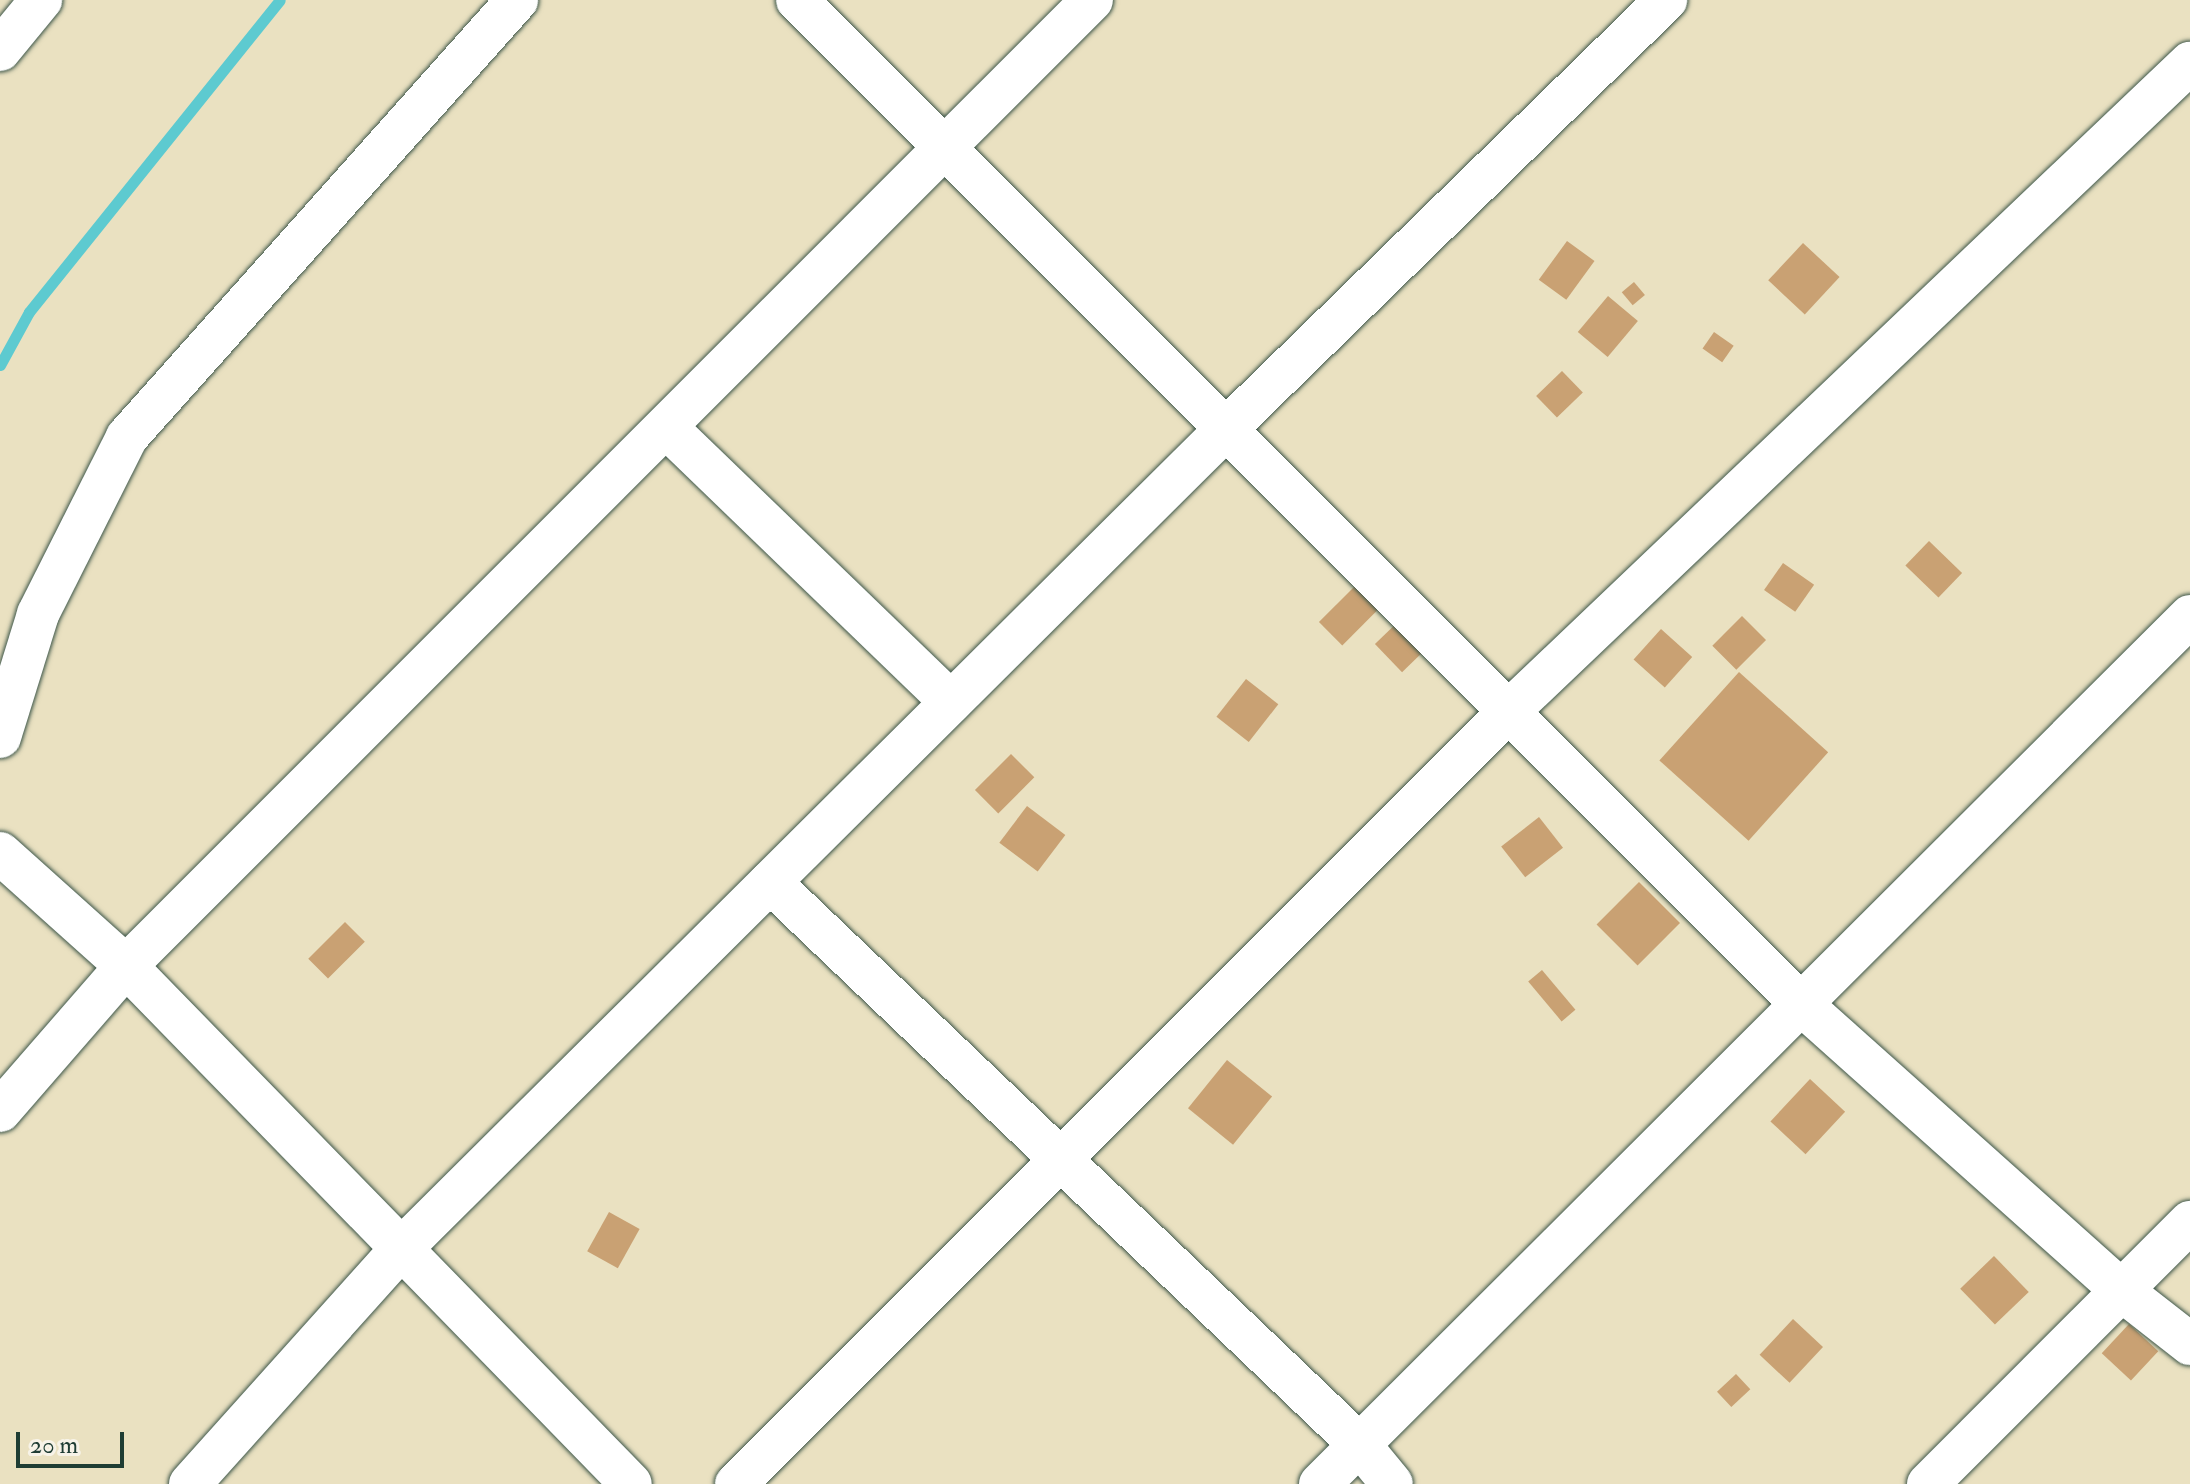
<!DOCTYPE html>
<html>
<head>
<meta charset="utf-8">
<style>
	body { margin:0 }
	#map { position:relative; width:2190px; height:1484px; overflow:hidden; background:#eae1c1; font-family:"IM FELL Double Pica",serif }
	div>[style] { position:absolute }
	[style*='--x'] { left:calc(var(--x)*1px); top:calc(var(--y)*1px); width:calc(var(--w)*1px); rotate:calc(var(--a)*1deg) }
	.stream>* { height:11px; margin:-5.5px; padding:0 5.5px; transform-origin:5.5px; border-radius:5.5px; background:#5dcad0 }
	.building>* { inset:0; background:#c9a173; transform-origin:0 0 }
	.roads { filter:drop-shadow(0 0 2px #3d5649) drop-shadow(0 0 2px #3d5649) }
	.street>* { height:42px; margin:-21px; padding:0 21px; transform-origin:21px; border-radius:21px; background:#fff }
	span { translate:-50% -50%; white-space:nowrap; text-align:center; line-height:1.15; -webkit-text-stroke:6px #f7f3e8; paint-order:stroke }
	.scale { position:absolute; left:16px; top:1432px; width:108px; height:36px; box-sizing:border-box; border:4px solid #1f3d34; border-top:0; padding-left:10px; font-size:24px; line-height:28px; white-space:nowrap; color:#1f3d34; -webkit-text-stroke:6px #f7f3e8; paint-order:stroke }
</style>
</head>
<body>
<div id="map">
	<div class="stream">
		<i style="--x:0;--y:365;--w:60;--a:-61.3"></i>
		<i style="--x:29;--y:312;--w:400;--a:-51.2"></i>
	</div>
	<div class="building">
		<i style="left:1567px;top:241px;width:34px;height:48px;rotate:36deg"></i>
		<i style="left:1803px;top:243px;width:50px;height:51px;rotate:43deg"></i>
		<i style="left:1634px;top:282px;width:17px;height:16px;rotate:50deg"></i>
		<i style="left:1608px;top:296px;width:39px;height:47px;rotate:40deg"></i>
		<i style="left:1714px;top:332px;width:24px;height:20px;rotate:35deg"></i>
		<i style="left:1562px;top:371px;width:30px;height:36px;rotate:46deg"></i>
		<i style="left:1929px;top:541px;width:46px;height:34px;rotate:44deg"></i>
		<i style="left:1783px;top:563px;width:38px;height:33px;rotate:35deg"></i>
		<i style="left:1355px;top:586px;width:33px;height:51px;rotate:45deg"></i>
		<i style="left:1742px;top:616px;width:34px;height:42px;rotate:45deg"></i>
		<i style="left:1403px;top:617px;width:39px;height:39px;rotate:46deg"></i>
		<i style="left:1661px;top:629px;width:42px;height:41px;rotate:42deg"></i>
		<i style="left:1739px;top:672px;width:120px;height:119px;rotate:42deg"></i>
		<i style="left:1246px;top:679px;width:41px;height:48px;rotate:38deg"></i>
		<i style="left:1011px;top:754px;width:33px;height:51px;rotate:45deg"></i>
		<i style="left:1027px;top:806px;width:48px;height:46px;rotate:37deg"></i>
		<i style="left:1539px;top:817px;width:39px;height:48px;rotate:52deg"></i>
		<i style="left:1639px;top:882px;width:58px;height:60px;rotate:45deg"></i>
		<i style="left:345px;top:922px;width:28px;height:52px;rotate:45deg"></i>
		<i style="left:1542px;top:970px;width:52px;height:18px;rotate:50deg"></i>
		<i style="left:1227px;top:1060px;width:58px;height:62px;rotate:39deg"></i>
		<i style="left:1810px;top:1079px;width:48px;height:58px;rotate:43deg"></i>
		<i style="left:609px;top:1212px;width:35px;height:45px;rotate:29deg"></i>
		<i style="left:1994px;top:1256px;width:50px;height:47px;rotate:46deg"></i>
		<i style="left:1793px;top:1319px;width:41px;height:49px;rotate:43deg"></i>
		<i style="left:2129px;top:1324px;width:40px;height:40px;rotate:43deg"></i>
		<i style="left:1736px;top:1374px;width:21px;height:26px;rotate:47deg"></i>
	</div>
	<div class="roads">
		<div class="street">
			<i style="--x:797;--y:0;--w:1420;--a:45"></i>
			<i style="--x:1801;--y:1004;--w:429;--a:41.8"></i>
			<i style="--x:2121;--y:1290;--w:88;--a:38"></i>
			<i style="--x:0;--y:50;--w:65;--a:-50.6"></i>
			<i style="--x:666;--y:427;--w:396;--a:44"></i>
			<i style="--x:0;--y:737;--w:129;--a:-72.8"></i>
			<i style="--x:38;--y:614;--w:198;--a:-63.3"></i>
			<i style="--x:127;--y:437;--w:586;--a:-48.25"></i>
			<i style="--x:0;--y:853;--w:169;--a:41.9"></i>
			<i style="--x:126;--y:966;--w:723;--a:45.73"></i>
			<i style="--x:770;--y:882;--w:816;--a:43.66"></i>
			<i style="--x:1360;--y:1445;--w:50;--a:50.6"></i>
			<i style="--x:0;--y:1111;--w:192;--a:-49"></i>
			<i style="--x:126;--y:966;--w:1366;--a:-45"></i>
			<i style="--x:190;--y:1484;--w:317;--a:-48.1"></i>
			<i style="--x:402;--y:1248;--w:1162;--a:-44.83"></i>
			<i style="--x:1226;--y:429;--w:615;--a:-44.27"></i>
			<i style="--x:736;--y:1484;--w:1095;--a:-45"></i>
			<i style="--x:1510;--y:710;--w:939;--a:-43.58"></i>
			<i style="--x:1320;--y:1484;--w:1229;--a:-44.93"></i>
			<i style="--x:1928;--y:1484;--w:371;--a:-45"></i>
		</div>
	</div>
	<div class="scale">20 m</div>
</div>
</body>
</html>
